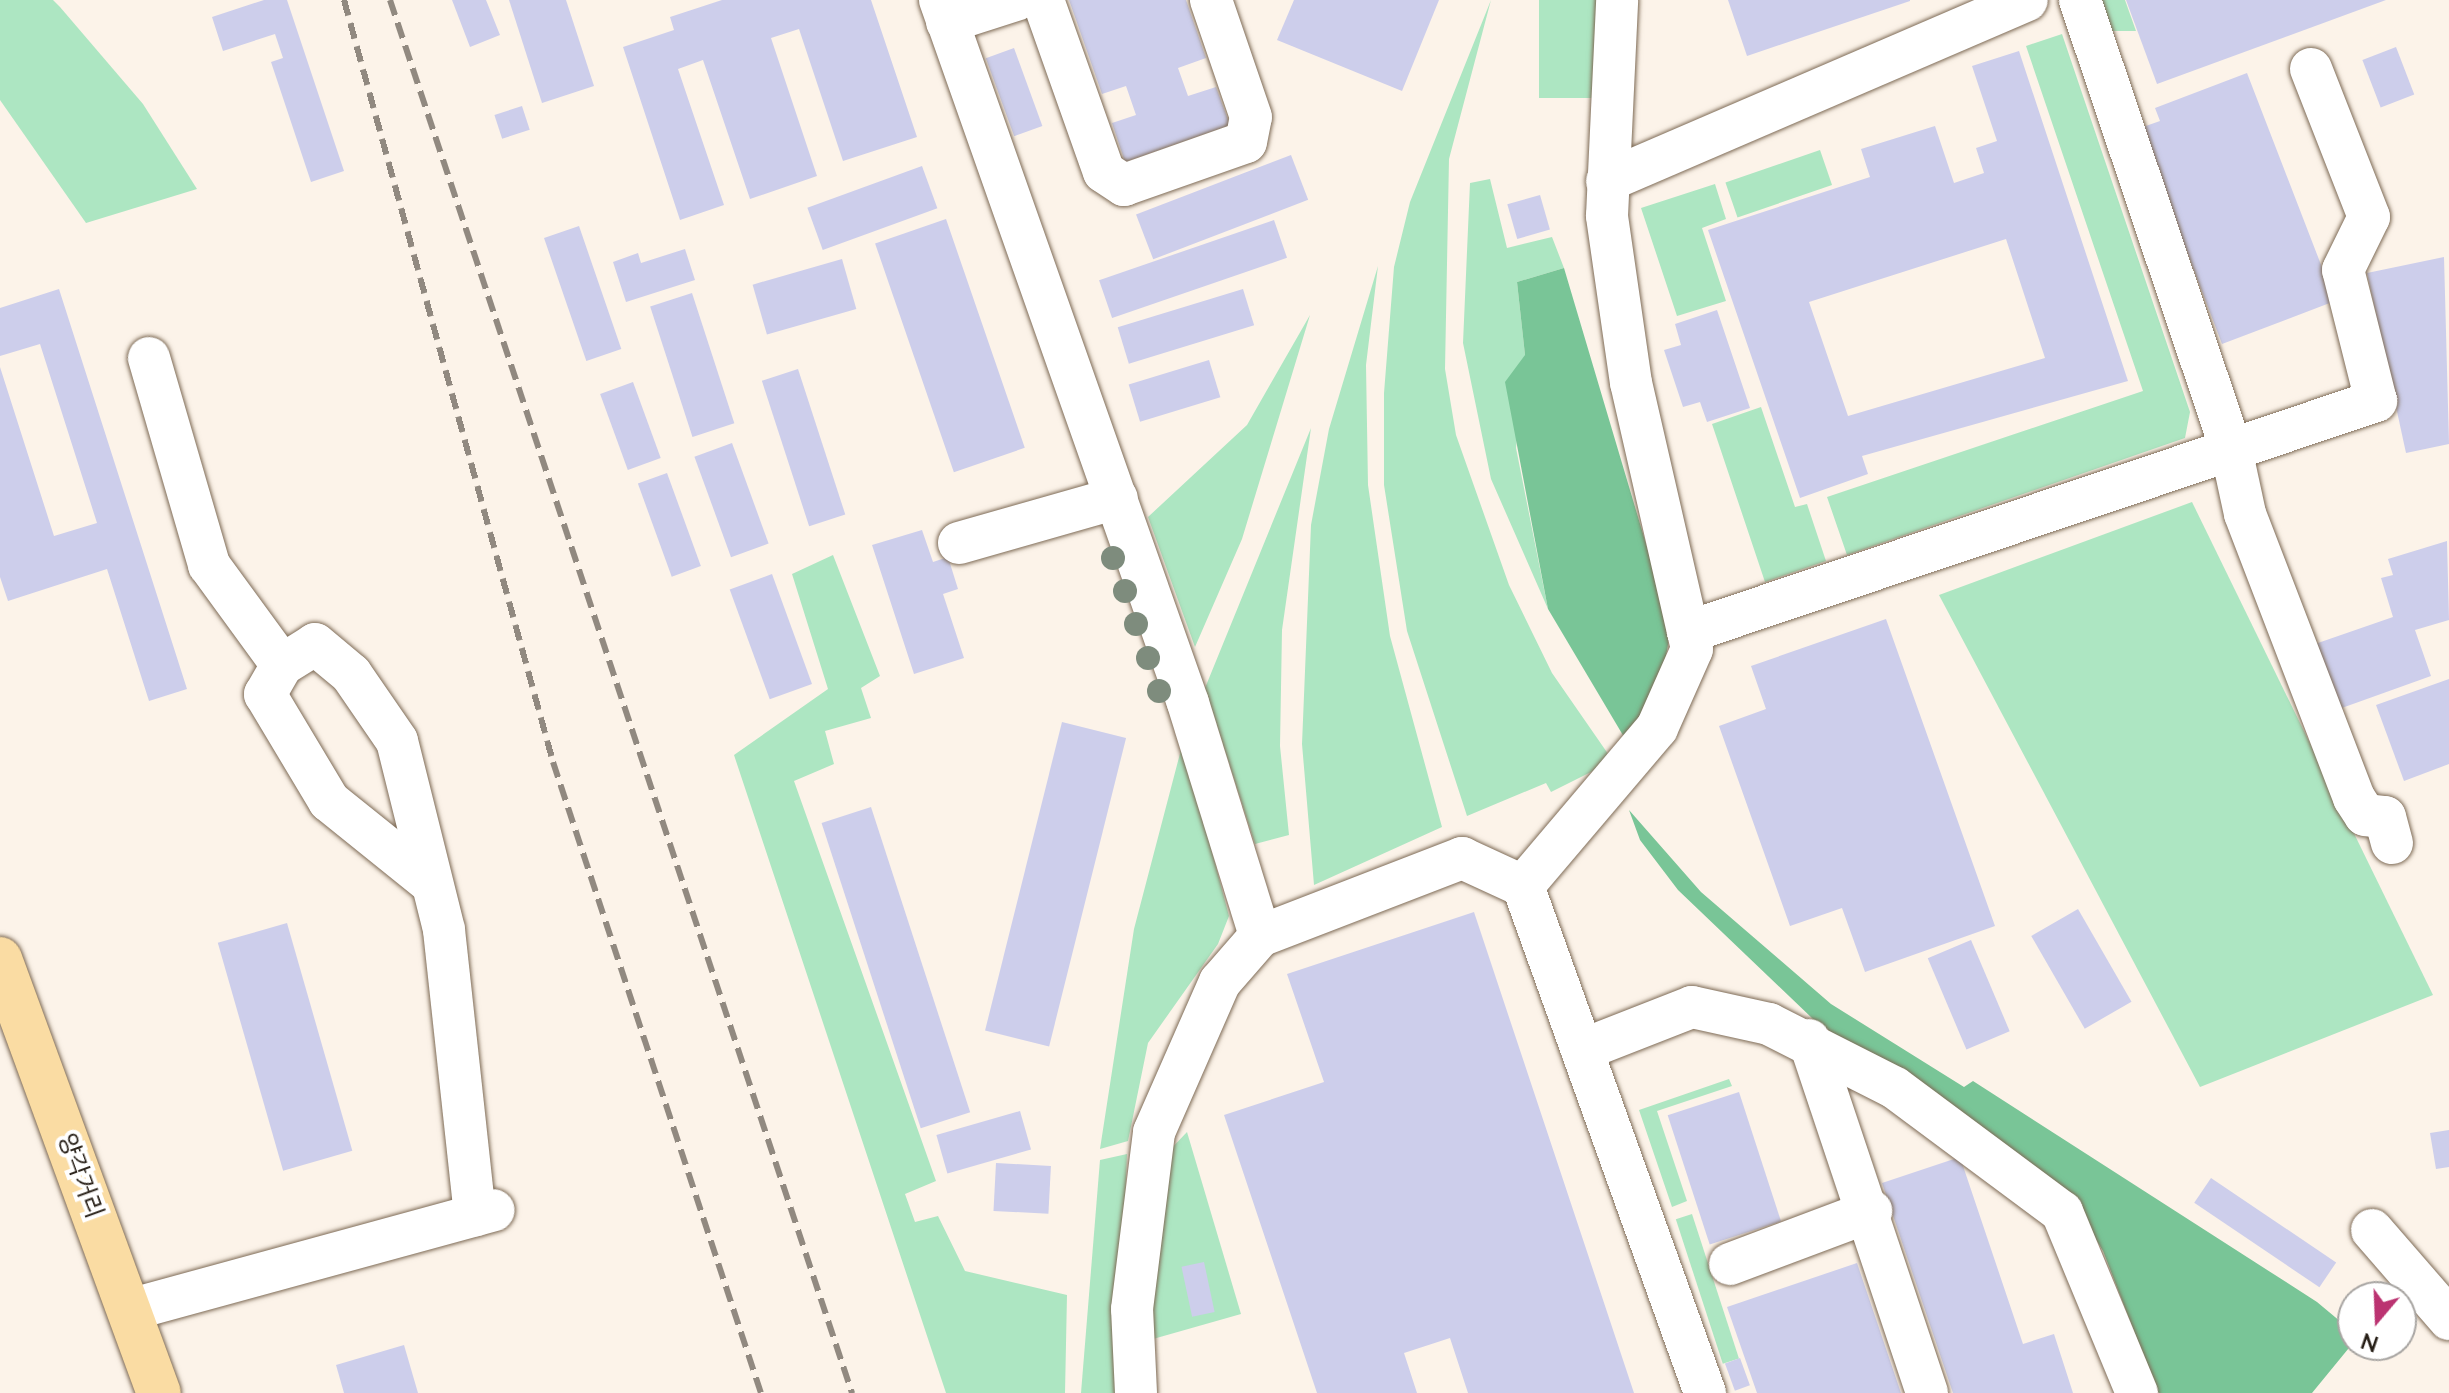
<!DOCTYPE html>
<html>
<head>
<meta charset="utf-8">
<style>
	body { margin:0 }
	#map { position:relative; width:2449px; height:1393px; overflow:hidden; background:#fcf3e9; font-family:"Nunito Sans","Noto Sans KR",sans-serif }
	div>[style] { position:absolute }
	[style*='--x'] { left:calc(var(--x)*1px); top:calc(var(--y)*1px); width:calc(var(--w)*1px); rotate:calc(var(--a)*1deg) }
	.green>* { inset:0; background:#ade6c2; transform-origin:0 0 }
	.forest>* { inset:0; background:#79c597 }
	.building>* { inset:0; background:#cdceeb; transform-origin:0 0 }
	.roads { filter:drop-shadow(0 0 2px #7e6b56) drop-shadow(0 0 2px #7e6b56) }
	.minor>* { height:42px; margin:-21px; padding:0 21px; transform-origin:21px; border-radius:21px; background:#fff }
	.major>* { height:44px; margin:-22px; padding:0 22px; transform-origin:22px; border-radius:22px; background:#fadca3 }
	.rail>* { height:6px; margin-top:-3px; transform-origin:0; background:repeating-linear-gradient(90deg,#918980 0 16px,transparent 0 24px) }
	.trees>* { width:24px; height:24px; margin:-12px; border-radius:50%; background:#7e8c7d }
	span { translate:-50% -50%; white-space:nowrap; text-align:center; line-height:1.15; -webkit-text-stroke:8px #fff; paint-order:stroke }
	.street-label { font-size:24px; color:#261e16 }
	.north { position:absolute; left:2337px; top:1281px; width:80px; height:80px; box-sizing:border-box; background:#fff; border:2px solid #a8a5a2; border-radius:50%; rotate:199deg; font-size:22px; font-weight:700; line-height:32px; text-align:center; color:#261e16 }
	.north::after { content:''; display:block; margin:auto; width:28px; height:36px; background:#bb3371; clip-path:polygon(50% 0,100% 100%,50% 72%,0 100%) }
</style>
</head>
<body>
<div id="map">
	<div class="green">
		<i style="clip-path:polygon(0 0,53px 0,60px 7px,143px 104px,197px 189px,86px 223px,0 100px)"></i>
		<i style="clip-path:polygon(1491px 0,1449px 159px,1445px 369px,1456px 435px,1509px 585px,1552px 673px,1613px 761px,1551px 792px,1546px 783px,1467px 816px,1407px 631px,1384px 485px,1384px 393px,1394px 267px,1410px 202px)"></i>
		<i style="left:1539px;top:0;width:58px;height:98px"></i>
		<i style="clip-path:polygon(2098px 0,2125px 0,2136px 31px,2108px 31px)"></i>
		<i style="clip-path:polygon(2062px 34px,2190px 412px,2185px 438px,1847px 555px,1827px 497px,2143px 391px,2026px 46px)"></i>
		<i style="left:1820px;top:150px;width:37px;height:100px;rotate:71deg"></i>
		<i style="clip-path:polygon(1490px 179px,1507px 248px,1552px 237px,1564px 268px,1517px 282px,1525px 355px,1516px 448px,1548px 609px,1491px 479px,1463px 343px,1470px 183px)"></i>
		<i style="clip-path:polygon(1715px 184px,1726px 219px,1702px 228px,1726px 301px,1677px 316px,1641px 208px)"></i>
		<i style="clip-path:polygon(1378px 266px,1366px 365px,1368px 485px,1390px 636px,1442px 827px,1314px 885px,1302px 744px,1311px 525px,1329px 429px)"></i>
		<i style="clip-path:polygon(1310px 315px,1242px 539px,1195px 647px,1148px 517px,1247px 425px)"></i>
		<i style="clip-path:polygon(1761px 407px,1795px 507px,1807px 504px,1826px 561px,1765px 582px,1712px 424px)"></i>
		<i style="clip-path:polygon(1311px 428px,1282px 630px,1280px 746px,1289px 835px,1255px 844px,1205px 688px)"></i>
		<i style="clip-path:polygon(2192px 502px,2433px 995px,2200px 1087px,1939px 595px)"></i>
		<i style="clip-path:polygon(833px 555px,880px 676px,861px 688px,871px 718px,825px 731px,834px 764px,794px 781px,936px 1181px,905px 1194px,915px 1222px,938px 1216px,965px 1271px,1067px 1295px,1065px 1393px,946px 1393px,734px 755px,828px 689px,792px 574px)"></i>
		<i style="clip-path:polygon(1183px 742px,1229px 916px,1218px 944px,1148px 1043px,1128px 1141px,1100px 1149px,1134px 929px)"></i>
		<i style="clip-path:polygon(1729px 1079px,1732px 1086px,1657px 1111px,1687px 1201px,1672px 1207px,1639px 1110px)"></i>
		<i style="clip-path:polygon(1187px 1132px,1241px 1314px,1146px 1341px,1167px 1153px)"></i>
		<i style="clip-path:polygon(1127px 1154px,1117px 1393px,1081px 1393px,1100px 1160px)"></i>
		<i style="left:1692px;top:1214px;width:152px;height:17px;rotate:72deg"></i>
	</div>
	<div class="forest">
		<i style="clip-path:polygon(1564px 268px,1671px 628px,1659px 695px,1624px 737px,1548px 609px,1505px 382px,1525px 355px,1517px 282px)"></i>
		<i style="clip-path:polygon(1629px 810px,1701px 892px,1831px 1004px,1964px 1087px,1973px 1081px,2317px 1302px,2353px 1332px,2353px 1343px,2312px 1393px,2158px 1393px,2103px 1251px,2079px 1211px,1813px 1019px,1678px 890px,1640px 840px)"></i>
	</div>
	<div class="building">
		<i style="clip-path:polygon(264px 0,287px 0,344px 171px,311px 182px,271px 62px,283px 58px,275px 34px,223px 51px,212px 17px)"></i>
		<i style="clip-path:polygon(452px 0,486px 0,500px 35px,470px 47px)"></i>
		<i style="clip-path:polygon(509px 0,566px 0,594px 86px,542px 103px)"></i>
		<i style="clip-path:polygon(722px 0,871px 0,917px 137px,843px 161px,799px 29px,771px 38px,817px 176px,750px 199px,703px 60px,678px 69px,724px 205px,680px 220px,623px 47px,674px 30px,670px 17px)"></i>
		<i style="clip-path:polygon(1069px 0,1186px 0,1206px 58px,1178px 68px,1188px 96px,1216px 87px,1230px 125px,1125px 162px,1112px 123px,1136px 115px,1126px 86px,1102px 94px)"></i>
		<i style="clip-path:polygon(1294px 0,1439px 0,1402px 91px,1277px 40px)"></i>
		<i style="clip-path:polygon(1728px 0,1910px 0,1910px 1px,1747px 56px)"></i>
		<i style="clip-path:polygon(2126px 0,2386px 0,2157px 84px)"></i>
		<i style="left:2396px;top:47px;width:51px;height:36px;rotate:69deg"></i>
		<i style="left:1014px;top:48px;width:83px;height:30px;rotate:70deg"></i>
		<i style="clip-path:polygon(evenodd,2019px 51px,2128px 381px,1862px 456px,1868px 474px,1800px 498px,1708px 230px,1870px 177px,1861px 149px,1935px 126px,1954px 183px,1984px 173px,1976px 148px,1997px 141px,1972px 66px,2019px 51px,2006px 239px,2045px 358px,1848px 416px,1809px 302px,2006px 239px)"></i>
		<i style="clip-path:polygon(2247px 73px,2335px 301px,2222px 344px,2140px 128px,2160px 121px,2155px 108px)"></i>
		<i style="left:522px;top:106px;width:25px;height:29px;rotate:72deg"></i>
		<i style="left:1291px;top:155px;width:48px;height:166px;rotate:69deg"></i>
		<i style="left:922px;top:166px;width:45px;height:122px;rotate:70deg"></i>
		<i style="left:1540px;top:195px;width:36px;height:34px;rotate:74deg"></i>
		<i style="left:946px;top:219px;width:242px;height:75px;rotate:71deg"></i>
		<i style="left:1274px;top:220px;width:40px;height:185px;rotate:71deg"></i>
		<i style="left:579px;top:226px;width:130px;height:37px;rotate:71deg"></i>
		<i style="clip-path:polygon(685px 249px,695px 280px,626px 302px,613px 262px,638px 253px,641px 263px)"></i>
		<i style="clip-path:polygon(2444px 257px,2449px 444px,2406px 453px,2367px 273px)"></i>
		<i style="left:842px;top:259px;width:52px;height:93px;rotate:74deg"></i>
		<i style="clip-path:polygon(59px 289px,187px 689px,149px 701px,107px 569px,8px 601px,0 577px,0 367px,54px 536px,97px 523px,40px 344px,0 356px,0 308px)"></i>
		<i style="left:1243px;top:289px;width:38px;height:131px;rotate:73deg"></i>
		<i style="left:692px;top:293px;width:137px;height:44px;rotate:72deg"></i>
		<i style="clip-path:polygon(1717px 310px,1750px 408px,1707px 422px,1700px 402px,1683px 407px,1664px 350px,1681px 345px,1675px 324px)"></i>
		<i style="left:1209px;top:360px;width:39px;height:84px;rotate:73deg"></i>
		<i style="left:798px;top:369px;width:153px;height:38px;rotate:72deg"></i>
		<i style="left:633px;top:382px;width:81px;height:35px;rotate:70deg"></i>
		<i style="left:732px;top:443px;width:107px;height:40px;rotate:70deg"></i>
		<i style="left:667px;top:473px;width:99px;height:31px;rotate:70deg"></i>
		<i style="clip-path:polygon(922px 530px,933px 562px,948px 557px,958px 589px,943px 594px,964px 658px,914px 674px,872px 545px)"></i>
		<i style="clip-path:polygon(2447px 541px,2449px 620px,2415px 630px,2431px 676px,2339px 709px,2315px 644px,2393px 617px,2381px 578px,2393px 575px,2388px 559px)"></i>
		<i style="left:772px;top:574px;width:117px;height:45px;rotate:70deg"></i>
		<i style="clip-path:polygon(1886px 619px,1995px 926px,1865px 972px,1842px 908px,1790px 926px,1719px 726px,1766px 709px,1751px 666px)"></i>
		<i style="clip-path:polygon(2449px 679px,2449px 764px,2404px 781px,2376px 705px)"></i>
		<i style="left:1062px;top:722px;width:66px;height:318px;rotate:14deg"></i>
		<i style="left:871px;top:807px;width:321px;height:52px;rotate:72deg"></i>
		<i style="left:2078px;top:909px;width:107px;height:54px;rotate:60deg"></i>
		<i style="clip-path:polygon(1474px 912px,1634px 1393px,1468px 1393px,1450px 1338px,1404px 1353px,1417px 1393px,1317px 1393px,1224px 1115px,1324px 1082px,1287px 974px)"></i>
		<i style="left:287px;top:923px;width:237px;height:72px;rotate:74deg"></i>
		<i style="left:1971px;top:940px;width:99px;height:47px;rotate:67deg"></i>
		<i style="left:1739px;top:1092px;width:136px;height:75px;rotate:72deg"></i>
		<i style="left:1020px;top:1111px;width:40px;height:87px;rotate:74deg"></i>
		<i style="clip-path:polygon(2449px 1130px,2449px 1167px,2436px 1169px,2430px 1133px)"></i>
		<i style="clip-path:polygon(1960px 1157px,2023px 1344px,2054px 1334px,2073px 1393px,1953px 1393px,1882px 1183px)"></i>
		<i style="left:996px;top:1163px;width:55px;height:48px;rotate:3deg"></i>
		<i style="left:2211px;top:1178px;width:151px;height:30px;rotate:34deg"></i>
		<i style="left:1204px;top:1262px;width:51px;height:23px;rotate:78deg"></i>
		<i style="clip-path:polygon(1857px 1263px,1901px 1393px,1757px 1393px,1727px 1307px)"></i>
		<i style="clip-path:polygon(404px 1345px,418px 1393px,344px 1393px,336px 1365px)"></i>
		<i style="left:1740px;top:1358px;width:29px;height:16px;rotate:70deg"></i>
	</div>
	<div class="roads">
		<div class="minor">
			<i style="--x:940;--y:0;--w:745;--a:70.57"></i>
			<i style="--x:1188;--y:703;--w:244;--a:72.8"></i>
			<i style="--x:1043;--y:0;--w:182;--a:70.5"></i>
			<i style="--x:1104;--y:172;--w:24;--a:33"></i>
			<i style="--x:1124;--y:185;--w:129;--a:-19.4"></i>
			<i style="--x:1246;--y:142;--w:25;--a:-79"></i>
			<i style="--x:1251;--y:117;--w:124;--a:-108.9"></i>
			<i style="--x:2080;--y:0;--w:474;--a:71.4"></i>
			<i style="--x:2231;--y:449;--w:66;--a:77.8"></i>
			<i style="--x:2245;--y:514;--w:304;--a:69"></i>
			<i style="--x:2354;--y:798;--w:20;--a:57"></i>
			<i style="--x:2365;--y:815;--w:20;--a:6"></i>
			<i style="--x:2385;--y:817;--w:27;--a:75"></i>
			<i style="--x:947;--y:22;--w:72;--a:-17.7"></i>
			<i style="--x:1607;--y:181;--w:457;--a:-23.3"></i>
			<i style="--x:149;--y:358;--w:216;--a:73.8"></i>
			<i style="--x:209;--y:565;--w:124;--a:53.9"></i>
			<i style="--x:282;--y:665;--w:34;--a:120"></i>
			<i style="--x:265;--y:694;--w:125;--a:59.1"></i>
			<i style="--x:329;--y:801;--w:131;--a:38.8"></i>
			<i style="--x:959;--y:543;--w:164;--a:-15.9"></i>
			<i style="--x:1688;--y:632;--w:726;--a:-18.56"></i>
			<i style="--x:2376;--y:401;--w:135;--a:-104.1"></i>
			<i style="--x:2343;--y:270;--w:59;--a:-63.9"></i>
			<i style="--x:2369;--y:217;--w:159;--a:-111.4"></i>
			<i style="--x:282;--y:665;--w:39;--a:-32"></i>
			<i style="--x:315;--y:644;--w:47;--a:39.8"></i>
			<i style="--x:351;--y:674;--w:81;--a:55.5"></i>
			<i style="--x:397;--y:741;--w:195;--a:76"></i>
			<i style="--x:444;--y:930;--w:287;--a:83.8"></i>
			<i style="--x:1523;--y:886;--w:207;--a:-49.7"></i>
			<i style="--x:1657;--y:728;--w:86;--a:-66.1"></i>
			<i style="--x:1692;--y:649;--w:273;--a:-102.9"></i>
			<i style="--x:1631;--y:383;--w:169;--a:-98.2"></i>
			<i style="--x:1607;--y:216;--w:216;--a:-87.3"></i>
			<i style="--x:1809;--y:1040;--w:372;--a:71.5"></i>
			<i style="--x:1582;--y:1050;--w:118;--a:-21.4"></i>
			<i style="--x:1692;--y:1007;--w:79;--a:12.4"></i>
			<i style="--x:1769;--y:1024;--w:141;--a:26.9"></i>
			<i style="--x:1895;--y:1088;--w:208;--a:36.6"></i>
			<i style="--x:2062;--y:1212;--w:196;--a:67.5"></i>
			<i style="--x:2372;--y:1230;--w:118;--a:49.1"></i>
			<i style="--x:1730;--y:1264;--w:151;--a:-20.6"></i>
			<i style="--x:129;--y:1310;--w:378;--a:-15.3"></i>
			<i style="--x:1136;--y:1393;--w:84;--a:-92.7"></i>
			<i style="--x:1132;--y:1309;--w:178;--a:-82.9"></i>
			<i style="--x:1154;--y:1132;--w:164;--a:-66.3"></i>
			<i style="--x:1220;--y:982;--w:61;--a:-49"></i>
			<i style="--x:1260;--y:936;--w:217;--a:-21.1"></i>
			<i style="--x:1462;--y:858;--w:67;--a:24.7"></i>
			<i style="--x:1523;--y:886;--w:539;--a:70.25"></i>
		</div>
		<div class="major">
			<i style="--x:0;--y:959;--w:462;--a:69.9"></i>
		</div>
	</div>
	<div class="rail">
		<i style="--x:344;--y:0;--w:790;--a:74.66"></i>
		<i style="--x:553;--y:762;--w:664;--a:71.76"></i>
		<i style="--x:390;--y:0;--w:1468;--a:71.65"></i>
	</div>
	<div class="trees">
		<i style="left:1113px;top:558px"></i>
		<i style="left:1125px;top:591px"></i>
		<i style="left:1136px;top:624px"></i>
		<i style="left:1148px;top:658px"></i>
		<i style="left:1159px;top:691px"></i>
	</div>
	<div class="street-label">
		<span style="left:80px;top:1176px;rotate:70deg">양각거리</span>
	</div>
	<div class="north">N</div>
</div>
</body>
</html>
